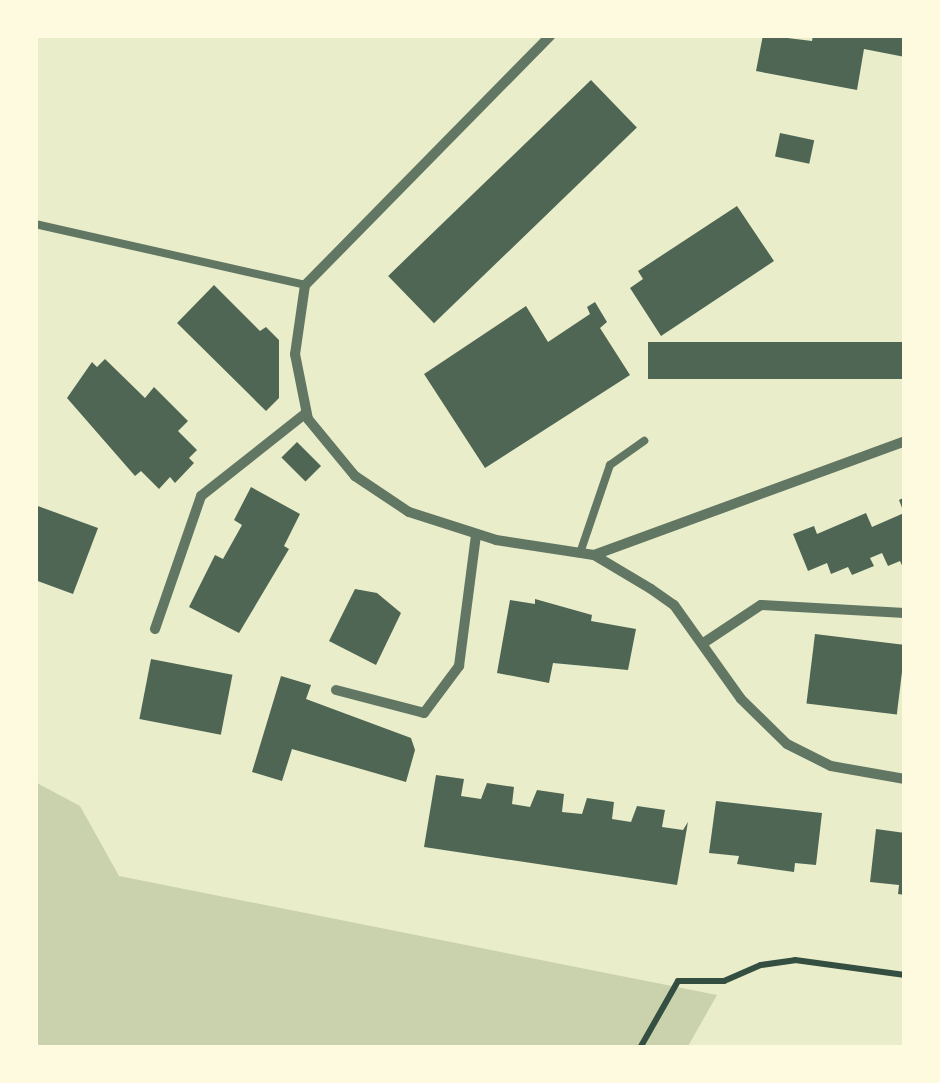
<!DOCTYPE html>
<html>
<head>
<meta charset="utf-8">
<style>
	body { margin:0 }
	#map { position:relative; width:940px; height:1083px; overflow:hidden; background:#e9edc9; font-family:Commissioner,sans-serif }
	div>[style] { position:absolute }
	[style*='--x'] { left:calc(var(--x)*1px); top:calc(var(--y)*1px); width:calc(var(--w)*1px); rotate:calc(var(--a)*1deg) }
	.green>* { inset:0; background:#cad2ad }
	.building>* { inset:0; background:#4f6655; transform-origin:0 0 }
	.path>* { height:6px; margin:-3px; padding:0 3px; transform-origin:3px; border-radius:3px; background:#344e41 }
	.service>* { height:8px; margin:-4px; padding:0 4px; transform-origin:4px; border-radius:4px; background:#617663 }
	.minor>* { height:10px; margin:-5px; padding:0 5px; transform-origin:5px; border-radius:5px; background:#617663 }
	span { translate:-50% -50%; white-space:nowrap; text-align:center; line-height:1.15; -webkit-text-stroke:8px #fefae0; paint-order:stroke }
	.frame { position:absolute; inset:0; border:38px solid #fefae0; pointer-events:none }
</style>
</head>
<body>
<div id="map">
	<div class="green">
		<i style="clip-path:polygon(35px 782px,80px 806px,119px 876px,717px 995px,687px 1048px,35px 1048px)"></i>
	</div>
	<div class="building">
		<i style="clip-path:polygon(763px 35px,812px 41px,813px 35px,905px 35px,905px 57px,864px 49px,857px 90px,756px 71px)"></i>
		<i style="left:591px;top:80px;width:66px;height:282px;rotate:46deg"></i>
		<i style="left:780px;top:133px;width:35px;height:24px;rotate:12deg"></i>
		<i style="clip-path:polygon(737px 206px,774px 261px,661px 336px,630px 288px,643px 279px,638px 271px)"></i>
		<i style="clip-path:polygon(214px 285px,260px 331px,266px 327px,279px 340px,279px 398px,266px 411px,177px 323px)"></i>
		<i style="clip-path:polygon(595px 302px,607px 322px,600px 328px,630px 375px,485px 468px,424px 374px,526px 306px,548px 342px,590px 314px,587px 307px)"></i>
		<i style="left:905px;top:342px;width:37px;height:257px;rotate:90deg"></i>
		<i style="clip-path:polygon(105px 359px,145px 398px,154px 387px,188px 421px,178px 431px,197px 450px,189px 458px,194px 463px,175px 483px,170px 477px,159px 489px,141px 471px,135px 476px,67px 398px,92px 362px,97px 367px)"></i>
		<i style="left:297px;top:442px;width:34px;height:22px;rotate:45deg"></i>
		<i style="clip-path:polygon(251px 487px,300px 514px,284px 546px,289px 549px,239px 633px,189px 607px,215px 555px,223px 559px,242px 525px,234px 520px)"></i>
		<i style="clip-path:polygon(905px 497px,905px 572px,900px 561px,888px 566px,882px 553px,870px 558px,874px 566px,852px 575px,848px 567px,831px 574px,827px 563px,808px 571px,793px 534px,814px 526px,817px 534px,866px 513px,872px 527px,904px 513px,899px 500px)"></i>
		<i style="clip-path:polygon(35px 505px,98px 528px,73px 594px,35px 580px)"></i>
		<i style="clip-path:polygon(355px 589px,377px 593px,401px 613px,376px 665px,329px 641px)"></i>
		<i style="clip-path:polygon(535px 599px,592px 615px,591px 621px,636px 629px,628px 670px,553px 663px,549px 683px,497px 673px,510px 600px,535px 604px)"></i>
		<i style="left:815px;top:634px;width:91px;height:70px;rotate:7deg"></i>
		<i style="left:151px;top:659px;width:83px;height:61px;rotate:11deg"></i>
		<i style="clip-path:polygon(281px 676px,311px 685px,306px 699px,411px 738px,415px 750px,406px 782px,292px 749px,282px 781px,252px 772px)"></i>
		<i style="clip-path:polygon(436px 775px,464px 779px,461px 796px,481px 799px,487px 783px,514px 787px,512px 804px,530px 807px,537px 790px,564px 794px,562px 812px,582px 814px,587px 798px,614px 802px,612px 819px,631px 822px,637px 806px,665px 810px,662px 827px,683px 830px,688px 822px,677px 885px,424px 847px)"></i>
		<i style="clip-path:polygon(716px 801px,822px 813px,816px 865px,795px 863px,794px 872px,737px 864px,739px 856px,709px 853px)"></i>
		<i style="clip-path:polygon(876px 829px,905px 833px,905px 895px,898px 894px,899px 885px,870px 882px)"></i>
	</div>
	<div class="path">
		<i style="--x:640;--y:1048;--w:77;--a:-60.4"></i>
		<i style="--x:678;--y:981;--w:46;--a:0"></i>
		<i style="--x:724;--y:981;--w:40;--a:-23.4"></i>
		<i style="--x:761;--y:965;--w:34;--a:-8"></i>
		<i style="--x:795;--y:960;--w:111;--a:7.8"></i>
	</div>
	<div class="service">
		<i style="--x:35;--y:224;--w:277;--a:12.7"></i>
		<i style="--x:580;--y:553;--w:93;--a:-71.2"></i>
		<i style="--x:610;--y:465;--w:42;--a:-35.2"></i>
	</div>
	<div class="minor">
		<i style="--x:551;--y:35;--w:351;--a:134.5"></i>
		<i style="--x:305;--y:285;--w:70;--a:98.2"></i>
		<i style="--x:295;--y:354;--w:66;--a:78.7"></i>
		<i style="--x:308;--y:419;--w:74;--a:50.5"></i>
		<i style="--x:355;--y:476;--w:65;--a:33.7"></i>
		<i style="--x:409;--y:512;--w:91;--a:17.8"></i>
		<i style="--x:496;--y:540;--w:99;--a:8.7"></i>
		<i style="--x:594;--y:555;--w:66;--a:30.8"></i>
		<i style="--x:651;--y:589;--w:28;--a:35"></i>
		<i style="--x:674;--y:605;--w:115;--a:54.5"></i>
		<i style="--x:741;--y:699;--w:64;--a:44.4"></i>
		<i style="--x:787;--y:744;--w:49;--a:26.6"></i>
		<i style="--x:831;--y:766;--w:75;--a:10"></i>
		<i style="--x:594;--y:555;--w:331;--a:-20.1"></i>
		<i style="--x:155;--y:629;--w:141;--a:-70.9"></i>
		<i style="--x:201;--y:496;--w:134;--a:-38.3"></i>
		<i style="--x:705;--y:642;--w:67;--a:-33.5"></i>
		<i style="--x:761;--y:605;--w:144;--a:3.2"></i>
		<i style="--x:336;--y:690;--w:91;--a:14.6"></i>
		<i style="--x:424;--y:713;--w:59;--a:-53.3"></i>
		<i style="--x:459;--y:666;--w:132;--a:-82.6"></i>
	</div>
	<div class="frame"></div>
</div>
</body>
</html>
